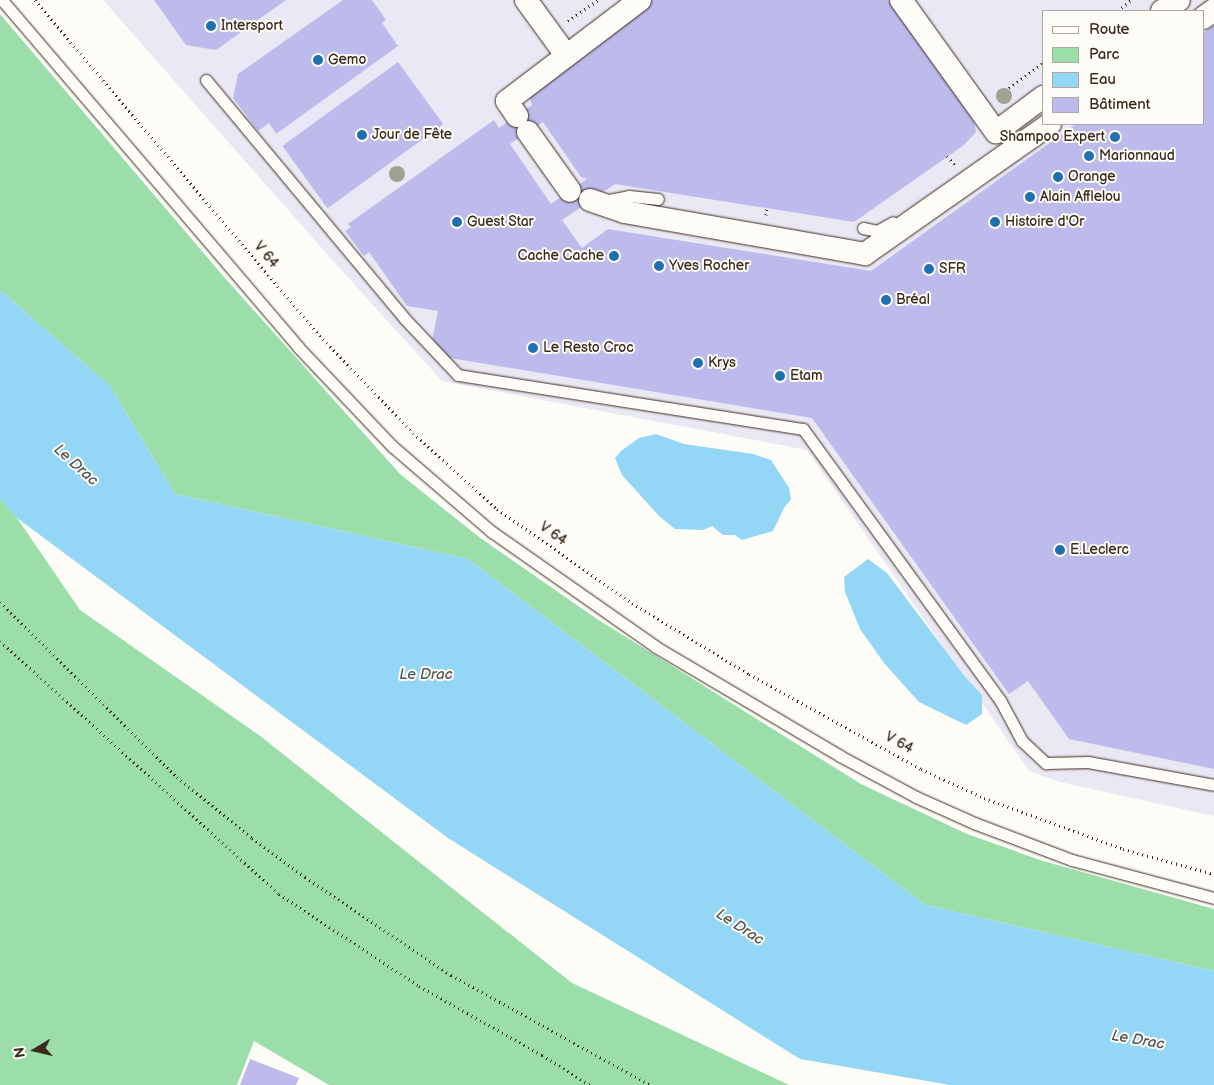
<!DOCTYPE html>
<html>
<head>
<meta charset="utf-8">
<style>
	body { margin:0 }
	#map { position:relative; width:1214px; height:1085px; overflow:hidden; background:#fdfcf7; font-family:"Balsamiq Sans",sans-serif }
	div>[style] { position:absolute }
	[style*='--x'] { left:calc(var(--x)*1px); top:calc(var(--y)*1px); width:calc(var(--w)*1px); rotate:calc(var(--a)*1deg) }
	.built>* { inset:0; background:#eae8f4 }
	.green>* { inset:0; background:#9bdeaa }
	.water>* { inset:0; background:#93d6f5 }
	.building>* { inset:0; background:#bdbaec; transform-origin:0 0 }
	.path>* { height:3px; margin-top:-1.5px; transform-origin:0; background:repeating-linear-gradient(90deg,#3b2a1e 0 1px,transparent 0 5px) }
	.roads { filter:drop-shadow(0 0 1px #3b2a1e) drop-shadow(0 0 1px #3b2a1e) }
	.lane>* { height:11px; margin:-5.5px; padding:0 5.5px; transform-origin:5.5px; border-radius:5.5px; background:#fdfcf7 }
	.street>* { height:22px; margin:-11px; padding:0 11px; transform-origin:11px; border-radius:11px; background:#fdfcf7 }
	.trees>* { width:16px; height:16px; margin:-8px; border-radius:50%; background:#a0a193 }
	.dots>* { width:14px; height:14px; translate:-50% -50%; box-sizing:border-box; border:2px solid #fdfcf7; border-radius:50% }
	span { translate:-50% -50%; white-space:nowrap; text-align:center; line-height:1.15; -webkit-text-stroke:4px #fdfcf7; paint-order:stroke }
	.poi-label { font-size:14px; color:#3b2a1e }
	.left { translate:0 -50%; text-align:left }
	.right { translate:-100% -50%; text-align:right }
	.street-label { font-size:14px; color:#3b2a1e }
	.water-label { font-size:15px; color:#515554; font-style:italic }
	.legend { position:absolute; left:1042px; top:10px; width:162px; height:115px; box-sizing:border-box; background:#fdfcf7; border:1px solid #afa8a0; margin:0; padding:6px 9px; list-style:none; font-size:15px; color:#3b2a1e }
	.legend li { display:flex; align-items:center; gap:10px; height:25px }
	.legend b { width:25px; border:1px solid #afa8a0 }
	.north { position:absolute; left:10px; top:1025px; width:50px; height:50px; -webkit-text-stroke:4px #fdfcf7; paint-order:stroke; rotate:261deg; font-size:14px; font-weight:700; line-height:20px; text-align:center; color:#3b2a1e }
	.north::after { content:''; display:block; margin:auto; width:18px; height:22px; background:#3b2a1e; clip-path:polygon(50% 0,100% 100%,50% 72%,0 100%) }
</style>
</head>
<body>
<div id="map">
	<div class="built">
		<i style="clip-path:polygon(evenodd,103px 0,1214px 0,1214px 816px,1060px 782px,1029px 771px,807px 450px,442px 381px,343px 272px,103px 0,1043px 11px,1203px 11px,1203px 124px,1043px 124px,1043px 11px)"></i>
	</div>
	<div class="green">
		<i style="clip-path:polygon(0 14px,224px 277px,400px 474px,479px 537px,597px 619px,861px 784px,967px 834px,1043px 861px,1214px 909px,1214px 971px,925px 905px,468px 559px,175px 494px,110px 386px,0 290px)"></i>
		<i style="clip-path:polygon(0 499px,17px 518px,80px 610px,259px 735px,572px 983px,789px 1085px,329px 1085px,254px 1041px,237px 1085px,0 1085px)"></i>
	</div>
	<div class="water">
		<i style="clip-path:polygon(0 290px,110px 386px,175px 494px,468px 559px,925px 905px,1214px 971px,1214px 1085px,950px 1085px,800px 1059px,448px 838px,17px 518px,0 499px)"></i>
		<i style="clip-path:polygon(656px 434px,684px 444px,753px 454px,771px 460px,789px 488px,791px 499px,784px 508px,773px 531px,742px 540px,735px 535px,723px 535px,712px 526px,703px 530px,675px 529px,659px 516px,622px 475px,615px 458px,621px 451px,639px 438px)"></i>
		<i style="clip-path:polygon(868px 559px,887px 573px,966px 678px,982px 695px,982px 714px,966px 725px,919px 702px,884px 663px,860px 629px,845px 592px,844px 577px)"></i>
	</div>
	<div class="building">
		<i style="clip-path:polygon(154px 0,286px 0,216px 50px,186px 45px)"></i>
		<i style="clip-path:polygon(343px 0,372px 0,386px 20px,382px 23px,398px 46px,276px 134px,269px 123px,258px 131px,233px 98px,238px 74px)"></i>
		<i style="clip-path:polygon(evenodd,653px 0,888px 0,974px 121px,976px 132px,964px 145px,854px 222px,615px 184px,562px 220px,582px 248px,608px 229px,871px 271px,1076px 124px,1203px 124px,1203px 33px,1214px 25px,1214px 769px,1069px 739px,1028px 681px,1009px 694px,812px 418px,450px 358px,432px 341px,438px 311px,407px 306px,369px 252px,364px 256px,345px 231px,351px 227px,348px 224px,494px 120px,499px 128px,532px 105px,529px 96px,534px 84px,653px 0,543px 122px,581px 177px,587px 179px,551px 204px,510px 144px,543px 122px)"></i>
		<i style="left:398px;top:62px;width:77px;height:143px;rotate:54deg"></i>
		<i style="clip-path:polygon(250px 1059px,299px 1078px,296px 1085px,240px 1085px)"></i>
	</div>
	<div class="path">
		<i style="--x:35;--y:0;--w:445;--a:49.7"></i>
		<i style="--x:323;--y:339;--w:130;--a:46.2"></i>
		<i style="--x:413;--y:433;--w:113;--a:42.1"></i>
		<i style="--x:497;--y:509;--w:165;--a:34.8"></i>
		<i style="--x:632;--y:603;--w:137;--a:31.3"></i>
		<i style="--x:749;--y:674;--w:196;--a:28.9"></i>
		<i style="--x:921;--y:769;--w:69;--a:24.7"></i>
		<i style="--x:984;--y:798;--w:148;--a:20.1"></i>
		<i style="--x:1123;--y:849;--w:94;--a:15.4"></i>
		<i style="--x:1118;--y:11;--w:17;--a:-40"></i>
		<i style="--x:568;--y:21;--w:37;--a:-35"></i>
		<i style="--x:997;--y:97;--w:57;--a:-36.5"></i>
		<i style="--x:947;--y:156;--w:12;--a:48"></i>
		<i style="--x:766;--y:215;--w:8;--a:-83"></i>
		<i style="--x:0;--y:602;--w:249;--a:44.7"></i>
		<i style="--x:177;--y:777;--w:97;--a:39.1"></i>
		<i style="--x:252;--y:838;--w:66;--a:36.3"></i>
		<i style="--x:305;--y:877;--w:176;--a:33.9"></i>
		<i style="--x:451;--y:975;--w:227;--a:28.9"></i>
		<i style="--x:0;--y:641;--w:377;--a:42.2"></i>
		<i style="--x:279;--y:894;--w:168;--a:33.3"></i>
		<i style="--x:419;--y:986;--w:141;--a:29.3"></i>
		<i style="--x:542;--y:1055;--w:57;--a:32"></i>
	</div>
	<div class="roads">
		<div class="lane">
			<i style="--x:2;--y:0;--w:456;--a:49.5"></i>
			<i style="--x:298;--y:347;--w:137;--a:46.5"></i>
			<i style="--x:392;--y:446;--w:132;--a:40.7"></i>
			<i style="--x:492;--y:532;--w:200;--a:35"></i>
			<i style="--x:656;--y:647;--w:214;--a:30.6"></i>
			<i style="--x:840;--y:756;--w:86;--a:28.3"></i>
			<i style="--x:916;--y:797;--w:64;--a:24.1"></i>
			<i style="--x:974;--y:823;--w:105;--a:20.7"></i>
			<i style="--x:1072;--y:860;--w:147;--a:15"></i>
			<i style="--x:206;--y:80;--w:311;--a:50.2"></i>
			<i style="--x:405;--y:319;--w:77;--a:46.6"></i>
			<i style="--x:458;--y:375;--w:349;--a:8.9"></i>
			<i style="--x:803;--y:429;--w:335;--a:54"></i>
			<i style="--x:1000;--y:700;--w:47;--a:61.8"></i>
			<i style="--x:1022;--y:741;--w:33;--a:43"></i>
			<i style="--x:1046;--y:763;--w:42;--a:-1.4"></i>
			<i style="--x:1088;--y:762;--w:128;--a:10.3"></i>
			<i style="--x:604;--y:201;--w:25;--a:-11"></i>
			<i style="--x:629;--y:196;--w:29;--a:6"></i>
			<i style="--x:863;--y:228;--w:14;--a:12"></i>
			<i style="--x:877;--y:231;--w:18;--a:-29"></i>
		</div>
		<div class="street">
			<i style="--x:526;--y:0;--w:68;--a:54"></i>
			<i style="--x:901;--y:0;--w:163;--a:54.3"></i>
			<i style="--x:996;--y:132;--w:59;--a:-36.7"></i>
			<i style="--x:1162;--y:11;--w:20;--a:-33"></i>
			<i style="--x:1203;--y:18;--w:14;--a:-36"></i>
			<i style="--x:517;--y:116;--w:18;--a:-124"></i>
			<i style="--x:507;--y:101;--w:167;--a:-37.2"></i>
			<i style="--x:528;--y:132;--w:72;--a:54.6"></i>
			<i style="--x:590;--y:200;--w:37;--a:19"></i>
			<i style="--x:625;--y:212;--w:244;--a:9.9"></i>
			<i style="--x:865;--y:254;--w:226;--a:-35.1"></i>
		</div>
	</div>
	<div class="trees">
		<i style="left:1004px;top:96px"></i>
		<i style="left:397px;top:174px"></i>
	</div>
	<div class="dots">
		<i style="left:211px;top:26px;background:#1f6fb2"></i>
		<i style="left:318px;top:60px;background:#1f6fb2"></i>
		<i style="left:362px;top:135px;background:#1f6fb2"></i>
		<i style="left:1115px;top:137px;background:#1f6fb2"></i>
		<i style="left:1089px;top:156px;background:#1f6fb2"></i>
		<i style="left:1058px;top:177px;background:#1f6fb2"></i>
		<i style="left:1030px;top:197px;background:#1f6fb2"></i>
		<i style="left:457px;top:222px;background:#1f6fb2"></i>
		<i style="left:995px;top:222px;background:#1f6fb2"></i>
		<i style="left:614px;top:256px;background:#1f6fb2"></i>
		<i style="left:659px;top:266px;background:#1f6fb2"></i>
		<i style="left:929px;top:269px;background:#1f6fb2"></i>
		<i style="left:886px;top:300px;background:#1f6fb2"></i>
		<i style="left:533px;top:348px;background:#1f6fb2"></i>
		<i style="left:698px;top:363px;background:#1f6fb2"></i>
		<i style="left:780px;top:376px;background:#1f6fb2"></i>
		<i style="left:1060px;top:550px;background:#1f6fb2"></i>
	</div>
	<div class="poi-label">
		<span class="left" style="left:221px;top:26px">Intersport</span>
		<span class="left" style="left:328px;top:60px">Gemo</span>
		<span class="left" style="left:372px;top:135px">Jour de Fête</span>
		<span class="right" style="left:1105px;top:137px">Shampoo Expert</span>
		<span class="left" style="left:1099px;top:156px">Marionnaud</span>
		<span class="left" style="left:1068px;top:177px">Orange</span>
		<span class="left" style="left:1040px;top:197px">Alain Afflelou</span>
		<span class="left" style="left:467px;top:222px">Guest Star</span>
		<span class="left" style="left:1005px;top:222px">Histoire d'Or</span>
		<span class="right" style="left:604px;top:256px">Cache Cache</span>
		<span class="left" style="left:669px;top:266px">Yves Rocher</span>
		<span class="left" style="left:939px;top:269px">SFR</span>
		<span class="left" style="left:896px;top:300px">Bréal</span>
		<span class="left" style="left:543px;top:348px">Le Resto Croc</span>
		<span class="left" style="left:708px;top:363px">Krys</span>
		<span class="left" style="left:790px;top:376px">Etam</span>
		<span class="left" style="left:1070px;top:550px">E.Leclerc</span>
	</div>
	<div class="street-label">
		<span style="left:266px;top:255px;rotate:50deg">V 64</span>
		<span style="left:553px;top:534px;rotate:35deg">V 64</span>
		<span style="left:899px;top:743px;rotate:29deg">V 64</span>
	</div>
	<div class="water-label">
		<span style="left:76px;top:465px;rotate:42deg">Le Drac</span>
		<span style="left:426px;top:675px">Le Drac</span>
		<span style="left:740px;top:927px;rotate:33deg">Le Drac</span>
		<span style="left:1138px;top:1040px;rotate:10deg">Le Drac</span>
	</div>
	<ul class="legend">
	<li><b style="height:6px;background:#fdfcf7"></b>Route</li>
	<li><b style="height:14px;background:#9bdeaa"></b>Parc</li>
	<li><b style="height:14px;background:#93d6f5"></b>Eau</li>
	<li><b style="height:14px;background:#bdbaec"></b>Bâtiment</li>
	</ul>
	<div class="north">N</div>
</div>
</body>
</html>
